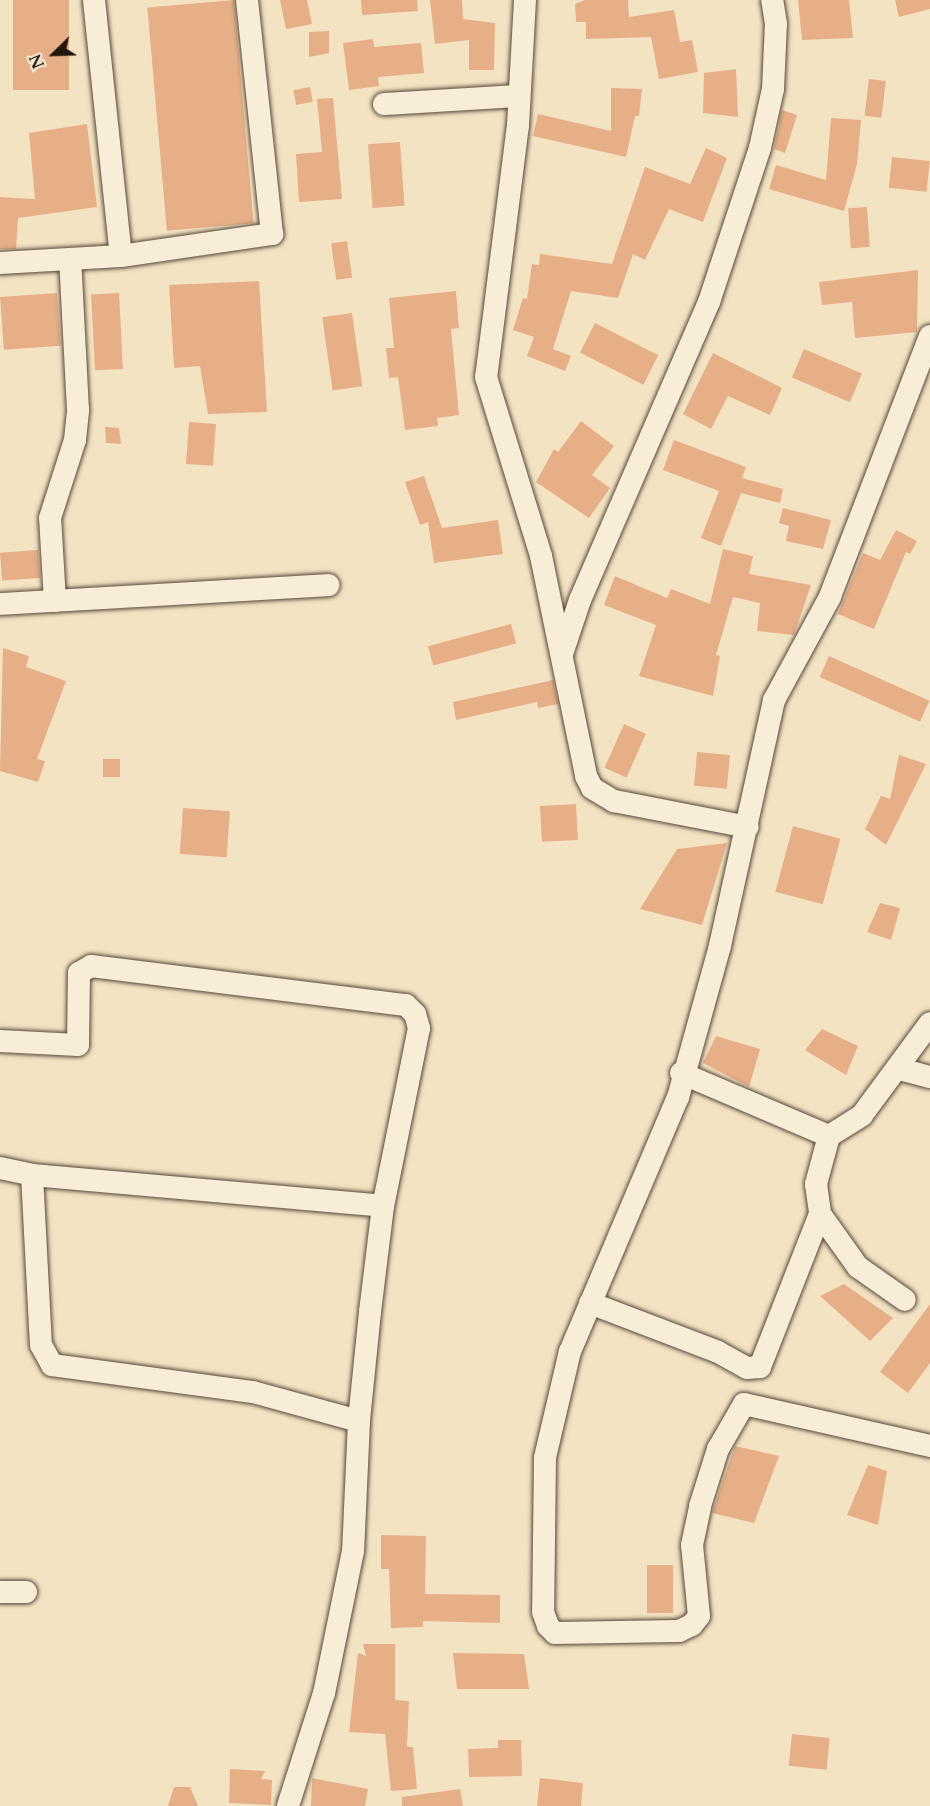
<!DOCTYPE html>
<html>
<head>
<meta charset="utf-8">
<style>
	body { margin:0 }
	#map { position:relative; width:930px; height:1806px; overflow:hidden; background:#f4e3c2; font-family:Cardo,serif }
	div>[style] { position:absolute }
	[style*='--x'] { left:calc(var(--x)*1px); top:calc(var(--y)*1px); width:calc(var(--w)*1px); rotate:calc(var(--a)*1deg) }
	.building>* { inset:0; background:#e7af88; transform-origin:0 0 }
	.roads { filter:drop-shadow(0 0 2px #55493a) drop-shadow(0 0 2px #55493a) }
	.minor>* { height:22px; margin:-11px; padding:0 11px; transform-origin:11px; border-radius:11px; background:#f8edd7 }
	span { translate:-50% -50%; white-space:nowrap; text-align:center; line-height:1.15; -webkit-text-stroke:4.5px #f8edd7; paint-order:stroke }
	.north { position:absolute; left:24px; top:24px; width:60px; height:60px; -webkit-text-stroke:4px #f8edd7; paint-order:stroke; rotate:247deg; font-size:16px; font-weight:700; line-height:24px; text-align:center; color:#20160d }
	.north::after { content:''; display:block; margin:auto; width:21px; height:27px; background:#20160d; clip-path:polygon(50% 0,100% 100%,50% 72%,0 100%) }
</style>
</head>
<body>
<div id="map">
	<div class="building">
		<i style="left:13px;top:0;width:56px;height:90px"></i>
		<i style="left:234px;top:0;width:224px;height:87px;rotate:85deg"></i>
		<i style="clip-path:polygon(280px 0,307px 0,312px 24px,286px 29px)"></i>
		<i style="clip-path:polygon(361px 0,417px 0,418px 11px,362px 15px)"></i>
		<i style="clip-path:polygon(430px 0,462px 0,463px 19px,495px 23px,494px 70px,469px 70px,469px 40px,435px 44px)"></i>
		<i style="clip-path:polygon(585px 0,628px 0,629px 17px,674px 10px,680px 42px,692px 40px,698px 72px,659px 79px,651px 37px,586px 39px,586px 22px,576px 22px,575px 4px)"></i>
		<i style="clip-path:polygon(798px 0,849px 0,853px 38px,802px 40px)"></i>
		<i style="clip-path:polygon(895px 0,930px 0,930px 9px,899px 17px)"></i>
		<i style="clip-path:polygon(329px 31px,329px 53px,309px 57px,309px 32px)"></i>
		<i style="clip-path:polygon(373px 39px,374px 47px,421px 43px,424px 73px,378px 77px,379px 86px,349px 90px,343px 43px)"></i>
		<i style="clip-path:polygon(736px 69px,738px 117px,703px 113px,704px 73px)"></i>
		<i style="left:869px;top:79px;width:17px;height:37px;rotate:7deg"></i>
		<i style="left:310px;top:87px;width:15px;height:17px;rotate:79deg"></i>
		<i style="clip-path:polygon(611px 88px,642px 89px,639px 116px,635px 116px,626px 157px,533px 136px,538px 114px,611px 131px)"></i>
		<i style="clip-path:polygon(333px 98px,342px 199px,299px 202px,296px 154px,322px 152px,317px 99px)"></i>
		<i style="clip-path:polygon(782px 110px,797px 115px,785px 153px,774px 149px)"></i>
		<i style="clip-path:polygon(831px 118px,861px 120px,857px 164px,844px 211px,769px 189px,776px 165px,826px 180px)"></i>
		<i style="clip-path:polygon(87px 124px,97px 207px,18px 218px,16px 249px,0 249px,0 197px,35px 199px,29px 133px)"></i>
		<i style="left:400px;top:142px;width:64px;height:32px;rotate:86deg"></i>
		<i style="clip-path:polygon(706px 148px,727px 158px,703px 222px,669px 209px,645px 260px,633px 254px,618px 298px,571px 291px,553px 349px,571px 356px,565px 371px,527px 356px,534px 337px,513px 330px,523px 298px,527px 299px,532px 264px,539px 265px,540px 254px,612px 264px,645px 167px,690px 184px)"></i>
		<i style="left:892px;top:157px;width:38px;height:31px;rotate:6deg"></i>
		<i style="left:867px;top:207px;width:40px;height:19px;rotate:86deg"></i>
		<i style="left:347px;top:241px;width:37px;height:16px;rotate:82deg"></i>
		<i style="clip-path:polygon(918px 270px,917px 332px,855px 338px,852px 302px,822px 305px,819px 282px)"></i>
		<i style="clip-path:polygon(259px 281px,267px 412px,208px 414px,200px 366px,174px 368px,169px 285px)"></i>
		<i style="clip-path:polygon(456px 291px,459px 328px,451px 329px,459px 415px,437px 418px,438px 426px,405px 430px,398px 377px,389px 378px,386px 348px,394px 348px,389px 298px)"></i>
		<i style="left:57px;top:293px;width:53px;height:57px;rotate:86deg"></i>
		<i style="left:119px;top:293px;width:76px;height:28px;rotate:87deg"></i>
		<i style="left:352px;top:313px;width:74px;height:30px;rotate:82deg"></i>
		<i style="left:595px;top:323px;width:71px;height:33px;rotate:27deg"></i>
		<i style="left:804px;top:349px;width:63px;height:31px;rotate:23deg"></i>
		<i style="clip-path:polygon(713px 353px,782px 388px,770px 415px,728px 396px,711px 429px,683px 414px)"></i>
		<i style="clip-path:polygon(581px 421px,614px 446px,592px 475px,610px 488px,589px 518px,536px 482px,554px 449px,558px 452px)"></i>
		<i style="left:189px;top:422px;width:27px;height:42px;rotate:4deg"></i>
		<i style="clip-path:polygon(105px 427px,119px 428px,121px 444px,106px 443px)"></i>
		<i style="clip-path:polygon(674px 440px,746px 467px,742px 478px,783px 489px,780px 503px,741px 493px,721px 546px,701px 538px,719px 491px,663px 470px)"></i>
		<i style="clip-path:polygon(424px 476px,442px 528px,498px 520px,503px 554px,434px 563px,428px 522px,420px 525px,405px 482px)"></i>
		<i style="clip-path:polygon(783px 508px,831px 520px,823px 549px,786px 541px,789px 526px,779px 523px)"></i>
		<i style="clip-path:polygon(896px 530px,917px 541px,910px 554px,906px 552px,874px 629px,838px 614px,863px 553px,880px 560px)"></i>
		<i style="clip-path:polygon(723px 549px,753px 556px,749px 574px,811px 585px,794px 635px,757px 631px,760px 603px,733px 597px,716px 655px,720px 656px,713px 696px,639px 676px,656px 625px,604px 605px,615px 576px,667px 598px,671px 589px,710px 604px)"></i>
		<i style="left:38px;top:550px;width:28px;height:38px;rotate:86deg"></i>
		<i style="left:511px;top:624px;width:20px;height:86px;rotate:75deg"></i>
		<i style="clip-path:polygon(3px 648px,29px 656px,26px 667px,66px 681px,37px 759px,45px 761px,38px 782px,0 771px)"></i>
		<i style="left:829px;top:656px;width:110px;height:23px;rotate:24deg"></i>
		<i style="clip-path:polygon(553px 680px,558px 704px,538px 708px,537px 702px,456px 720px,453px 702px)"></i>
		<i style="left:624px;top:724px;width:24px;height:48px;rotate:24deg"></i>
		<i style="left:697px;top:752px;width:33px;height:34px;rotate:5deg"></i>
		<i style="clip-path:polygon(899px 755px,926px 764px,886px 845px,865px 829px,881px 796px,890px 799px)"></i>
		<i style="left:120px;top:759px;width:18px;height:17px;rotate:90deg"></i>
		<i style="left:576px;top:804px;width:36px;height:36px;rotate:87deg"></i>
		<i style="left:183px;top:808px;width:47px;height:46px;rotate:4deg"></i>
		<i style="left:793px;top:826px;width:49px;height:68px;rotate:15deg"></i>
		<i style="clip-path:polygon(727px 843px,702px 925px,640px 909px,677px 849px)"></i>
		<i style="clip-path:polygon(880px 903px,900px 908px,891px 940px,867px 932px)"></i>
		<i style="clip-path:polygon(822px 1029px,858px 1046px,846px 1075px,805px 1050px)"></i>
		<i style="clip-path:polygon(716px 1036px,760px 1049px,749px 1087px,703px 1063px)"></i>
		<i style="clip-path:polygon(844px 1284px,893px 1318px,870px 1341px,820px 1296px)"></i>
		<i style="clip-path:polygon(930px 1304px,930px 1363px,908px 1393px,880px 1372px)"></i>
		<i style="clip-path:polygon(735px 1446px,779px 1456px,754px 1523px,712px 1513px)"></i>
		<i style="clip-path:polygon(868px 1465px,887px 1471px,878px 1525px,847px 1515px)"></i>
		<i style="clip-path:polygon(381px 1535px,426px 1536px,425px 1594px,500px 1595px,500px 1623px,423px 1621px,423px 1627px,391px 1628px,389px 1569px,381px 1569px)"></i>
		<i style="left:647px;top:1565px;width:26px;height:48px"></i>
		<i style="clip-path:polygon(363px 1644px,395px 1644px,395px 1700px,409px 1701px,407px 1747px,413px 1747px,417px 1789px,391px 1791px,385px 1734px,349px 1732px,358px 1653px,366px 1656px)"></i>
		<i style="clip-path:polygon(453px 1653px,524px 1654px,529px 1689px,457px 1689px)"></i>
		<i style="left:792px;top:1734px;width:38px;height:32px;rotate:6deg"></i>
		<i style="clip-path:polygon(498px 1740px,521px 1740px,522px 1776px,469px 1777px,468px 1749px,498px 1748px)"></i>
		<i style="clip-path:polygon(230px 1769px,265px 1771px,261px 1779px,272px 1780px,271px 1805px,229px 1803px)"></i>
		<i style="clip-path:polygon(312px 1778px,368px 1789px,365px 1806px,311px 1806px)"></i>
		<i style="clip-path:polygon(540px 1778px,583px 1783px,581px 1806px,537px 1806px)"></i>
		<i style="clip-path:polygon(174px 1787px,190px 1787px,198px 1806px,168px 1806px)"></i>
		<i style="clip-path:polygon(460px 1789px,463px 1806px,402px 1806px,402px 1797px)"></i>
	</div>
	<div class="roads">
		<div class="minor">
			<i style="--x:94;--y:0;--w:257;--a:84"></i>
			<i style="--x:525;--y:0;--w:125;--a:93.2"></i>
			<i style="--x:518;--y:125;--w:254;--a:97.2"></i>
			<i style="--x:486;--y:377;--w:187;--a:72.9"></i>
			<i style="--x:541;--y:556;--w:225;--a:78.4"></i>
			<i style="--x:586;--y:776;--w:13;--a:63"></i>
			<i style="--x:592;--y:788;--w:26;--a:31"></i>
			<i style="--x:614;--y:801;--w:136;--a:11"></i>
			<i style="--x:384;--y:104;--w:135;--a:-3.4"></i>
			<i style="--x:0;--y:263;--w:121;--a:-3.3"></i>
			<i style="--x:121;--y:256;--w:153;--a:-8.3"></i>
			<i style="--x:272;--y:234;--w:235;--a:-96.1"></i>
			<i style="--x:930;--y:336;--w:280;--a:111"></i>
			<i style="--x:830;--y:597;--w:117;--a:118.5"></i>
			<i style="--x:774;--y:700;--w:252;--a:102.4"></i>
			<i style="--x:720;--y:946;--w:157;--a:105.5"></i>
			<i style="--x:678;--y:1097;--w:276;--a:113"></i>
			<i style="--x:570;--y:1351;--w:110;--a:103.2"></i>
			<i style="--x:545;--y:1458;--w:154;--a:90.7"></i>
			<i style="--x:543;--y:1612;--w:15;--a:70"></i>
			<i style="--x:548;--y:1626;--w:10;--a:45"></i>
			<i style="--x:555;--y:1633;--w:124;--a:-0.9"></i>
			<i style="--x:679;--y:1631;--w:14;--a:-25"></i>
			<i style="--x:692;--y:1625;--w:11;--a:-52"></i>
			<i style="--x:699;--y:1616;--w:71;--a:-95.6"></i>
			<i style="--x:692;--y:1545;--w:40;--a:-78"></i>
			<i style="--x:700;--y:1506;--w:60;--a:-72.5"></i>
			<i style="--x:718;--y:1449;--w:52;--a:-60"></i>
			<i style="--x:744;--y:1404;--w:191;--a:12.7"></i>
			<i style="--x:55;--y:601;--w:83;--a:-93.4"></i>
			<i style="--x:50;--y:518;--w:82;--a:-72.2"></i>
			<i style="--x:75;--y:440;--w:30;--a:-84"></i>
			<i style="--x:78;--y:410;--w:151;--a:-93"></i>
			<i style="--x:0;--y:604;--w:329;--a:-3.3"></i>
			<i style="--x:562;--y:654;--w:57;--a:-71.6"></i>
			<i style="--x:580;--y:600;--w:325;--a:-66.6"></i>
			<i style="--x:709;--y:302;--w:162;--a:-71.7"></i>
			<i style="--x:760;--y:148;--w:60;--a:-77.6"></i>
			<i style="--x:773;--y:89;--w:65;--a:-87.4"></i>
			<i style="--x:776;--y:24;--w:24;--a:-99"></i>
			<i style="--x:0;--y:1041;--w:78;--a:2.9"></i>
			<i style="--x:78;--y:1045;--w:72;--a:-89.2"></i>
			<i style="--x:79;--y:973;--w:14;--a:-30"></i>
			<i style="--x:91;--y:966;--w:317;--a:7.1"></i>
			<i style="--x:406;--y:1005;--w:13;--a:45"></i>
			<i style="--x:415;--y:1014;--w:15;--a:74"></i>
			<i style="--x:419;--y:1028;--w:182;--a:101.4"></i>
			<i style="--x:383;--y:1206;--w:107;--a:97"></i>
			<i style="--x:370;--y:1312;--w:110;--a:95.8"></i>
			<i style="--x:359;--y:1421;--w:130;--a:92.6"></i>
			<i style="--x:353;--y:1551;--w:145;--a:101.5"></i>
			<i style="--x:324;--y:1693;--w:119;--a:107.7"></i>
			<i style="--x:900;--y:1069;--w:31;--a:15"></i>
			<i style="--x:681;--y:1073;--w:161;--a:23.1"></i>
			<i style="--x:829;--y:1136;--w:39;--a:-32"></i>
			<i style="--x:862;--y:1115;--w:114;--a:-53.5"></i>
			<i style="--x:829;--y:1136;--w:50;--a:105.2"></i>
			<i style="--x:816;--y:1184;--w:30;--a:82"></i>
			<i style="--x:820;--y:1214;--w:65;--a:54.4"></i>
			<i style="--x:858;--y:1267;--w:57;--a:35.1"></i>
			<i style="--x:0;--y:1168;--w:33;--a:12"></i>
			<i style="--x:32;--y:1175;--w:352;--a:5"></i>
			<i style="--x:32;--y:1175;--w:170;--a:87"></i>
			<i style="--x:41;--y:1345;--w:23;--a:61"></i>
			<i style="--x:52;--y:1365;--w:203;--a:7.7"></i>
			<i style="--x:253;--y:1392;--w:110;--a:15.3"></i>
			<i style="--x:590;--y:1303;--w:137;--a:20.9"></i>
			<i style="--x:718;--y:1352;--w:33;--a:29"></i>
			<i style="--x:747;--y:1368;--w:13;--a:-4"></i>
			<i style="--x:760;--y:1367;--w:164;--a:-68.6"></i>
			<i style="--x:0;--y:1592;--w:26;--a:0"></i>
		</div>
	</div>
	<div class="north">N</div>
</div>
</body>
</html>
